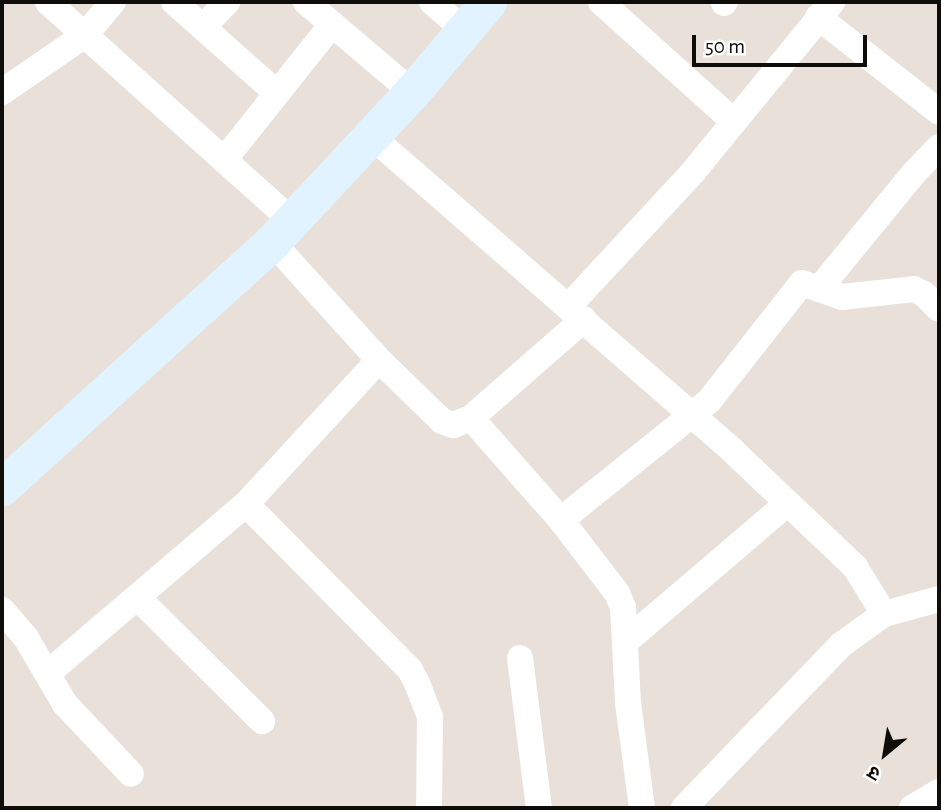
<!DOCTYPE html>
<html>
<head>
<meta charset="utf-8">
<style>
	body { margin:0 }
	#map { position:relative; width:941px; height:810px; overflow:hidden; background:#e8e0d9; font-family:"Alegreya Sans","Noto Sans Devanagari",sans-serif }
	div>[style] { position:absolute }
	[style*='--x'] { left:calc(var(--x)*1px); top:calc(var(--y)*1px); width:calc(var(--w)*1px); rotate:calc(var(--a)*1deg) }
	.street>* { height:26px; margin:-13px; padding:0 13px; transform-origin:13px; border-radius:13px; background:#fff }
	.secondary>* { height:37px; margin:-18.5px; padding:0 18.5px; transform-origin:18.5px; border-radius:18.5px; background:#e0f3fe }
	span { translate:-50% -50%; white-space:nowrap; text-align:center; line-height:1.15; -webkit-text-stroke:5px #fff; paint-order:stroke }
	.frame { position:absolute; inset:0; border:4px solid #0f0d0a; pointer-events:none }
	.north { position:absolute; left:850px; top:719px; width:70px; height:70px; -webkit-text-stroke:5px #fff; paint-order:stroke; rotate:210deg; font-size:19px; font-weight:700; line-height:28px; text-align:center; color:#0f0d0a }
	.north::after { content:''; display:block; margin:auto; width:24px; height:32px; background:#0f0d0a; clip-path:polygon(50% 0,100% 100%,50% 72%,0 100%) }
	.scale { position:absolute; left:692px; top:35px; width:175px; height:32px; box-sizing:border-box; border:4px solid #0f0d0a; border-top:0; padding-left:9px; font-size:21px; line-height:24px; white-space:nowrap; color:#0f0d0a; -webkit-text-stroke:5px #fff; paint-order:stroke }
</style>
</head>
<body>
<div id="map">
	<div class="street">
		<i style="--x:48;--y:2;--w:326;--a:41.9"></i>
		<i style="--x:174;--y:2;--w:137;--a:41.5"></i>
		<i style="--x:306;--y:2;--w:139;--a:40.3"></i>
		<i style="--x:432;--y:2;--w:43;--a:41.2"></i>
		<i style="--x:601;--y:2;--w:178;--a:42"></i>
		<i style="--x:724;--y:3;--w:1;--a:-45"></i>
		<i style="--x:818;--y:17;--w:154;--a:38.1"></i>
		<i style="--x:203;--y:27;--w:35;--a:-46"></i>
		<i style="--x:2;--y:92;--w:101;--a:-34.5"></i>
		<i style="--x:85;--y:35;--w:43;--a:-49.7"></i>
		<i style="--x:371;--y:136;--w:481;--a:41"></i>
		<i style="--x:734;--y:452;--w:167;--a:43.5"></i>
		<i style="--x:855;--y:567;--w:55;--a:58.3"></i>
		<i style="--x:224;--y:160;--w:174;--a:-51.5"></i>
		<i style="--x:272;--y:242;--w:159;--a:47.8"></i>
		<i style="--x:379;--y:360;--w:88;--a:44.1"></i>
		<i style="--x:442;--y:421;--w:12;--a:20"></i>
		<i style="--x:453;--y:425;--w:19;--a:-21"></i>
		<i style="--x:471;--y:418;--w:150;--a:-41.2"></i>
		<i style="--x:819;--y:289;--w:150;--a:-50.7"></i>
		<i style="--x:914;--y:173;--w:36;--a:-46"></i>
		<i style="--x:569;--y:306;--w:183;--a:-47.2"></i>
		<i style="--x:693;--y:172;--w:220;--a:-50.7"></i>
		<i style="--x:471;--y:418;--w:136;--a:48.6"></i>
		<i style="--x:561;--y:520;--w:92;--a:52.5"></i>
		<i style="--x:617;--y:593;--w:15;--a:67"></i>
		<i style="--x:623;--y:607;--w:96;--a:87"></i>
		<i style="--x:628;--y:703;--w:106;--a:82.4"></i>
		<i style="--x:246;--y:504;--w:233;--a:45.3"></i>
		<i style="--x:410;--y:670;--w:15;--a:62"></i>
		<i style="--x:417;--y:683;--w:36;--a:69"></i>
		<i style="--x:430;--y:717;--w:91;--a:90.6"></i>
		<i style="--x:561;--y:520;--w:190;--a:-38.8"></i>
		<i style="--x:709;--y:401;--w:150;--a:-51.8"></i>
		<i style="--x:802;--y:283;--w:42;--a:19.3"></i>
		<i style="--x:842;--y:297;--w:72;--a:-6.3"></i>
		<i style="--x:914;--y:289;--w:11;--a:27"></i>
		<i style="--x:924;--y:294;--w:21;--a:45"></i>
		<i style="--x:138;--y:598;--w:175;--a:44.8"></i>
		<i style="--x:2;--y:610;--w:37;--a:49"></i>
		<i style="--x:26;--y:638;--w:77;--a:59.4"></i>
		<i style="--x:65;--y:704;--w:96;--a:46.7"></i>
		<i style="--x:625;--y:642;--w:214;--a:-40.5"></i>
		<i style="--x:520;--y:658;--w:151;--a:82.8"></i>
		<i style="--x:48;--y:673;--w:260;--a:-40.5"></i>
		<i style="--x:246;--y:504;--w:196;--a:-47.3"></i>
		<i style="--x:684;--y:808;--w:226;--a:-46.1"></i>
		<i style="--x:841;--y:645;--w:53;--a:-35.8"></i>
		<i style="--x:884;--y:614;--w:57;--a:-15.3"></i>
		<i style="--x:912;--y:808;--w:31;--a:-31"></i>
	</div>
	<div class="secondary">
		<i style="--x:2;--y:487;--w:365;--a:-42.2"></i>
		<i style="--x:272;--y:242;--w:205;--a:-47"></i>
		<i style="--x:412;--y:92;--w:118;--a:-49.8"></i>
	</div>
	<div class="frame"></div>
	<div class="north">उ</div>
	<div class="scale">50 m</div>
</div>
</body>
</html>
